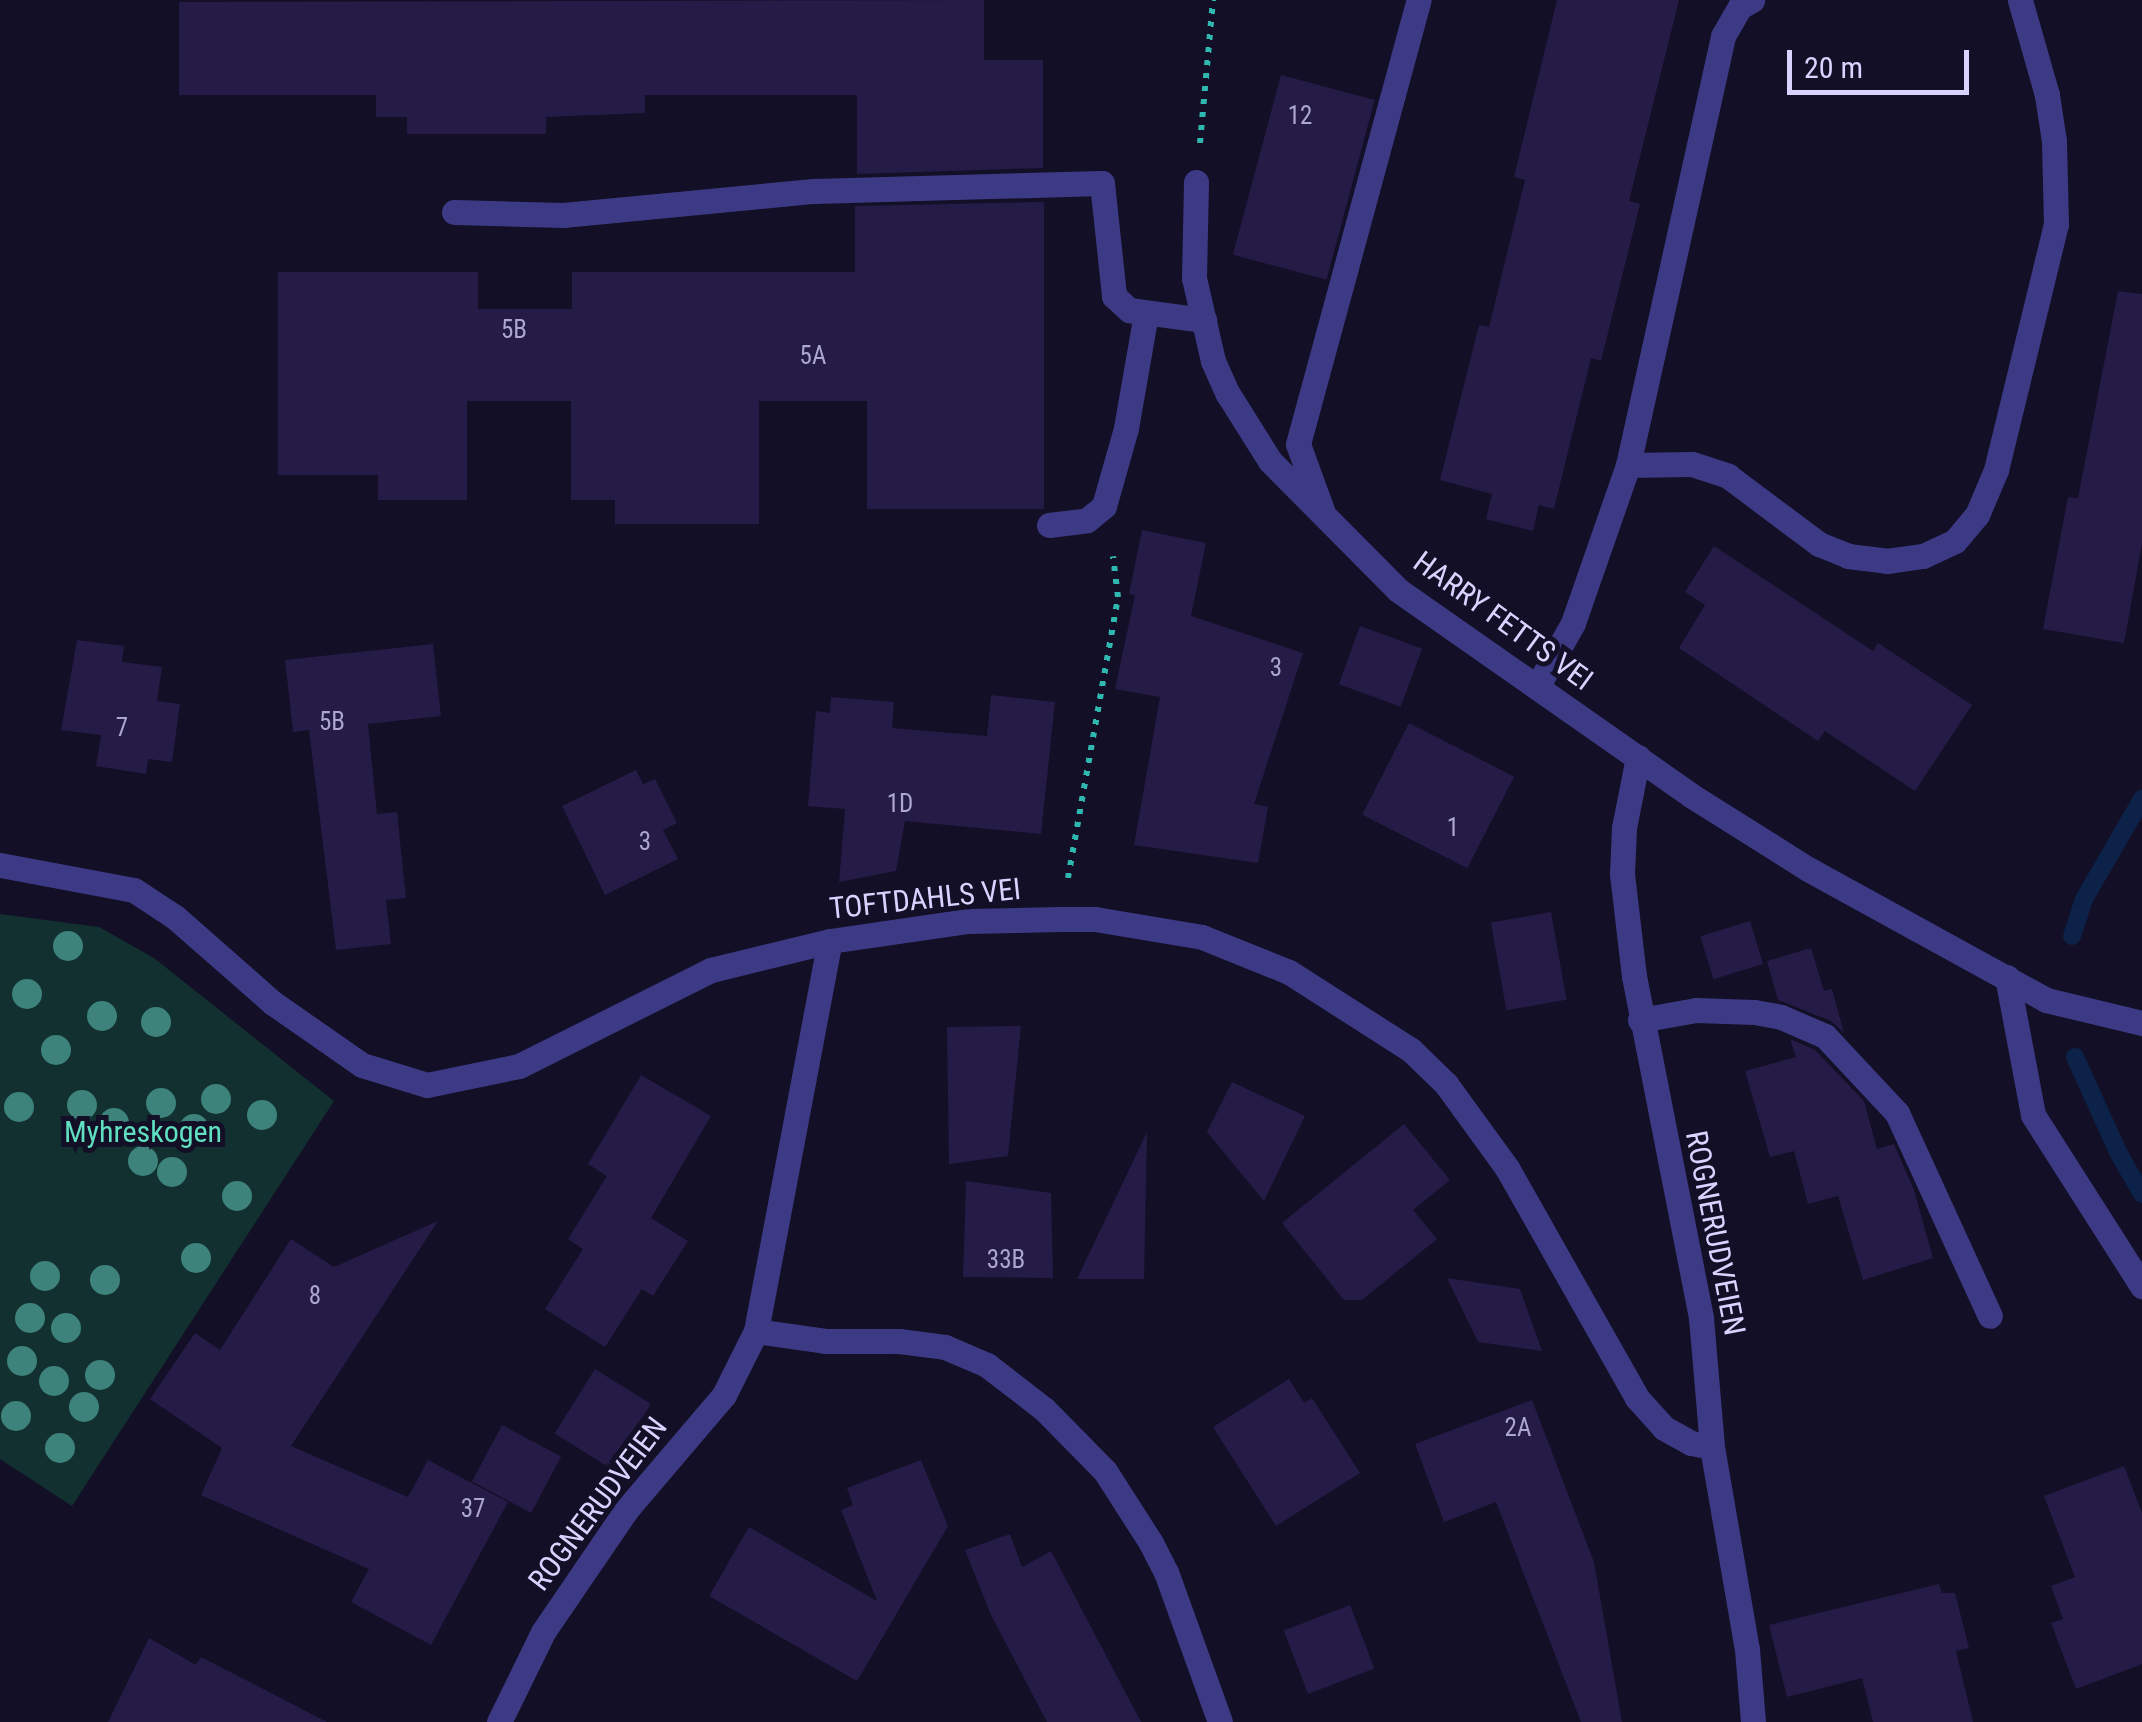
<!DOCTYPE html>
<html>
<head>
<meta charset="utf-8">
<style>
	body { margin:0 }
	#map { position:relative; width:2142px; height:1722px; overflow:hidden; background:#130f26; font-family:"Roboto Condensed",sans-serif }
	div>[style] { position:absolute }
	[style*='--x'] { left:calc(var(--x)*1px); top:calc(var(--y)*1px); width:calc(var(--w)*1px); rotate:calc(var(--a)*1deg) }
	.green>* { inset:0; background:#12302f }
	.stream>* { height:18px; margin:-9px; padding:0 9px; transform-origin:9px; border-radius:9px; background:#0c2248 }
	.building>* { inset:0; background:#241b47; transform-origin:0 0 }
	.path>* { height:6px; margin-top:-3px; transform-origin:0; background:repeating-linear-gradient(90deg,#2fb8b0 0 5px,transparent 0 13px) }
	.lane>* { height:25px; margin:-12.5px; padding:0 12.5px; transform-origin:12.5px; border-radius:12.5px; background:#3d3a85 }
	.street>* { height:25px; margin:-12.5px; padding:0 12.5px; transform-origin:12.5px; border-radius:12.5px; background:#3d3a85 }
	.trees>* { width:30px; height:30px; margin:-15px; border-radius:50%; background:#3d827b }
	span { translate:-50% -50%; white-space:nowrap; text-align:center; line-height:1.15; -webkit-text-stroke:10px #130f26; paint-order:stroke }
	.number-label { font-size:25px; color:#aca6d1 }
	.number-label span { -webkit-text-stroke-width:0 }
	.street-label { font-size:30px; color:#d9d4ff }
	.park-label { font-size:30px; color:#5fe0c0 }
	.scale { position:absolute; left:1787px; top:50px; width:182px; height:45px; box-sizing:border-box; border:5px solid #d9d4ff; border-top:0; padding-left:12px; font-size:30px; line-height:35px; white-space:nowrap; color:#d9d4ff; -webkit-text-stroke:8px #130f26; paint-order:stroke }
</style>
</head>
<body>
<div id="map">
	<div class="green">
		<i style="clip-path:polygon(0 914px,99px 927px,154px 958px,334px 1101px,72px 1506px,0 1459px)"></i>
	</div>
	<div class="stream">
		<i style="--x:2072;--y:936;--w:39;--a:-72"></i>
		<i style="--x:2084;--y:899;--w:116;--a:-59.9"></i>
		<i style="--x:2075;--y:1057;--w:107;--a:65.6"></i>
		<i style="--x:2119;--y:1154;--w:46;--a:60.1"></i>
	</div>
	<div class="building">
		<i style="clip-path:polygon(984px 0,984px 60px,1043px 60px,1043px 168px,857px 174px,857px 95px,645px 95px,645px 113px,546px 117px,546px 134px,407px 134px,407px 117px,376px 117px,376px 95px,179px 95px,179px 2px)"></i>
		<i style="clip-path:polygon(1557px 0,1679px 0,1629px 201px,1640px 204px,1601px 361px,1591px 358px,1554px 509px,1539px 505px,1533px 531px,1486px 519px,1492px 494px,1440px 480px,1479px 325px,1489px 327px,1525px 180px,1514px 177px)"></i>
		<i style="left:1281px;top:75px;width:97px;height:186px;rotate:15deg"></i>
		<i style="clip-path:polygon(1044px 202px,1044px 509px,867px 509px,867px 401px,759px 401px,759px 524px,615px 524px,615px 500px,571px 500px,571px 401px,467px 401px,467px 500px,378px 500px,378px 475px,278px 475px,278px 272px,478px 272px,478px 309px,572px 309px,572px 272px,855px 272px,855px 206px)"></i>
		<i style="clip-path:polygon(2118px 291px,2142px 294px,2142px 544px,2124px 643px,2043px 629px,2068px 497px,2078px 498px)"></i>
		<i style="clip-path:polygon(1142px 530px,1206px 543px,1191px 616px,1303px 653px,1254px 804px,1268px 807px,1258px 863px,1134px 845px,1160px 697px,1115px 689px,1135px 595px,1129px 594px)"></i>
		<i style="clip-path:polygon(1714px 546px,1873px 651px,1878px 643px,1972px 705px,1915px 791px,1825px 731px,1818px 741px,1679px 648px,1705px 605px,1685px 592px)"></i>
		<i style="left:1360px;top:626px;width:66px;height:62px;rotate:20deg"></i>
		<i style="clip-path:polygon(77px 640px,124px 646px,122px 662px,162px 667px,157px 701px,180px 704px,172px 762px,148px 759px,146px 774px,96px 766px,101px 735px,61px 730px)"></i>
		<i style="clip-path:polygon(433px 644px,441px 716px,368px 724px,377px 814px,397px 812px,406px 898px,386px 900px,391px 944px,336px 950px,309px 730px,293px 732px,285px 660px)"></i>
		<i style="clip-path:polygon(991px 695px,1055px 702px,1041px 834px,905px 821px,896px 871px,839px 882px,845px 809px,808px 806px,816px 711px,830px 713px,831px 697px,894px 702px,892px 728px,987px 736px)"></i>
		<i style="left:1409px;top:723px;width:118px;height:103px;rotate:27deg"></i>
		<i style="clip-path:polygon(636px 770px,643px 784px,655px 779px,677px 823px,663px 830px,678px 859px,605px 895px,562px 806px)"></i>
		<i style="left:1551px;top:912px;width:89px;height:61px;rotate:80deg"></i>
		<i style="left:1750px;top:921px;width:45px;height:52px;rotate:73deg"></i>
		<i style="clip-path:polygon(1811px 948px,1824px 991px,1832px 989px,1844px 1033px,1831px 1021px,1778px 1000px,1767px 961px)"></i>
		<i style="clip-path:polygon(1021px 1026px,1008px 1156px,949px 1164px,947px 1027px)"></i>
		<i style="clip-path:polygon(1790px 1039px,1815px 1050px,1864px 1101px,1877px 1149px,1894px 1144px,1914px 1190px,1933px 1258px,1863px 1280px,1838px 1196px,1808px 1204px,1794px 1151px,1770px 1157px,1745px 1071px,1796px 1057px)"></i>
		<i style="clip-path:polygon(641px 1075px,711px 1116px,651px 1218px,688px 1241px,653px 1296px,642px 1289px,605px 1347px,545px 1309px,583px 1249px,568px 1239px,607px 1176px,588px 1164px)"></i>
		<i style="clip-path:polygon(1232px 1082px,1305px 1116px,1264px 1201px,1207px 1132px)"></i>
		<i style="clip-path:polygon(1404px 1124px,1450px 1180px,1413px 1210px,1437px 1239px,1362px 1300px,1344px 1300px,1282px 1223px)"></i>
		<i style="clip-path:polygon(1147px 1132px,1144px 1279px,1077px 1279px)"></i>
		<i style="clip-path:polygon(966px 1181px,1051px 1193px,1053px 1278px,963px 1277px)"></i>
		<i style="clip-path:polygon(438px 1221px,291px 1446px,408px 1497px,428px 1460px,508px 1502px,431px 1645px,351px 1602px,369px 1569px,201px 1495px,222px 1448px,150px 1399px,195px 1333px,220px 1350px,291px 1239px,334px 1267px)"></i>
		<i style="clip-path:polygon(1447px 1278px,1520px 1289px,1542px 1351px,1478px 1342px)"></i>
		<i style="left:595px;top:1369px;width:66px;height:76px;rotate:32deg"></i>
		<i style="clip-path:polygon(1289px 1379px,1304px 1403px,1312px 1398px,1360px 1473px,1276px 1526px,1213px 1427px)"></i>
		<i style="clip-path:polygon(1532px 1400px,1594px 1562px,1622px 1722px,1581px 1722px,1496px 1502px,1444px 1522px,1415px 1444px)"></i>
		<i style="left:502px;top:1425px;width:67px;height:64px;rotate:28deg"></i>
		<i style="clip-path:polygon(921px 1460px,948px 1526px,857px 1681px,709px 1596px,749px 1527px,877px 1601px,841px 1510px,853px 1505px,847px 1488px)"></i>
		<i style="clip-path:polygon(2124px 1466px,2142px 1513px,2142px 1664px,2076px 1689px,2051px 1623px,2063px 1619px,2051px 1586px,2075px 1577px,2044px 1496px)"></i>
		<i style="clip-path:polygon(1010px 1534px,1022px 1567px,1051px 1551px,1141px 1722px,1047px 1722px,991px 1615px,965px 1550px)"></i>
		<i style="clip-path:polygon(1939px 1584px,1942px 1593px,1955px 1593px,1969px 1648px,1956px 1651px,1973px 1722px,1873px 1722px,1862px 1678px,1787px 1697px,1769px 1625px)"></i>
		<i style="left:1350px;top:1605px;width:68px;height:71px;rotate:69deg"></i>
		<i style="clip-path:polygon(149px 1638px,196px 1665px,201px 1657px,327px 1722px,108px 1722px)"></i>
	</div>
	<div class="path">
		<i style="--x:1200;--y:143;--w:144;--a:-84.8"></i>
		<i style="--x:1068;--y:878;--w:285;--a:-79.9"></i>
		<i style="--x:1118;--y:597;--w:41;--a:-97"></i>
	</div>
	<div class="lane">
		<i style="--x:1196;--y:182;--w:96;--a:91.2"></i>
		<i style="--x:1194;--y:278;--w:85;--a:77.1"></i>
		<i style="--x:1213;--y:361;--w:36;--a:66"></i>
		<i style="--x:1228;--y:394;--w:79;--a:57.9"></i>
		<i style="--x:1270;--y:461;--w:182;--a:45.2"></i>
		<i style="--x:1398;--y:590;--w:359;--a:35"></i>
		<i style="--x:1692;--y:796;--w:137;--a:32.2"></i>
		<i style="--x:1808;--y:869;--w:272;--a:28.8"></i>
		<i style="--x:2046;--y:1000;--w:99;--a:13.5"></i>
		<i style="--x:454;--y:212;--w:109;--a:1.6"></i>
		<i style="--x:563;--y:215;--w:252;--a:-5.5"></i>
		<i style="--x:814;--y:191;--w:288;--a:-1.6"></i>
		<i style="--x:1102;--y:183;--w:114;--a:83.9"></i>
		<i style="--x:1114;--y:296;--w:21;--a:43"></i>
		<i style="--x:1129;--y:310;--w:76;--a:7.6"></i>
		<i style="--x:1628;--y:465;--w:64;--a:-0.9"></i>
		<i style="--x:1692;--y:464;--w:38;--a:18"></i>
		<i style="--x:1728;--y:476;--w:114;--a:36.8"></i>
		<i style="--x:1819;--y:544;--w:31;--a:22"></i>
		<i style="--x:1848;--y:556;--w:39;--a:7"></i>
		<i style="--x:1887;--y:561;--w:36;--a:-8"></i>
		<i style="--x:1923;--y:556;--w:35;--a:-25"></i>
		<i style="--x:1955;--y:541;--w:34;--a:-50"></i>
		<i style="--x:1977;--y:515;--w:49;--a:-67.1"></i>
		<i style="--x:1996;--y:470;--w:253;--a:-76.3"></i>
		<i style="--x:2056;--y:224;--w:83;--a:-91.4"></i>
		<i style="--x:2054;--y:141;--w:47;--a:-98.7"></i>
		<i style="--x:2047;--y:95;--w:99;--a:-105.9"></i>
		<i style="--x:1322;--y:510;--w:70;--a:-110"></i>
		<i style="--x:1298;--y:444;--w:460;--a:-74.8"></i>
		<i style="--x:1049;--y:525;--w:38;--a:-7"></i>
		<i style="--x:1087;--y:520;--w:22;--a:-39"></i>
		<i style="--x:1104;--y:506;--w:81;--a:-74.2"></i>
		<i style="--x:1126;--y:428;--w:117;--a:-80.1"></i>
		<i style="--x:1537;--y:687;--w:73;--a:-60.6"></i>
		<i style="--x:1573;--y:623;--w:167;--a:-70.8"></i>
		<i style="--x:1628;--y:465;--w:439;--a:-77.5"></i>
		<i style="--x:1723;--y:36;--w:34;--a:-60"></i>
		<i style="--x:1740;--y:7;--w:14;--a:-30"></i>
		<i style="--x:2007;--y:977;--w:140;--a:79.3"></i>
		<i style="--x:2033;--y:1115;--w:203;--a:57.5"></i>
		<i style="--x:1640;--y:1020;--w:57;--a:-10.1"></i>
		<i style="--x:1696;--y:1010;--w:58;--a:2"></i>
		<i style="--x:1754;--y:1012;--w:27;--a:10"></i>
		<i style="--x:1781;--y:1017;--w:48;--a:23.4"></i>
		<i style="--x:1825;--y:1036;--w:105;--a:46.9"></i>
		<i style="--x:1897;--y:1113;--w:223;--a:65.4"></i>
	</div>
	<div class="street">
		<i style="--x:1638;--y:757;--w:72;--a:101.2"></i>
		<i style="--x:1624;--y:828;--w:46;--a:92.5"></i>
		<i style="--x:1622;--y:874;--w:103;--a:83.3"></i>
		<i style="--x:1634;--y:976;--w:349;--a:78.9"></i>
		<i style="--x:1701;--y:1318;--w:129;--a:85.1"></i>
		<i style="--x:1712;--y:1447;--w:205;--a:80.2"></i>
		<i style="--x:1747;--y:1649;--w:73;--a:85.3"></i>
		<i style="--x:0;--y:865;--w:136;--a:10.6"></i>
		<i style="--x:134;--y:890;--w:49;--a:33.4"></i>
		<i style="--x:175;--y:917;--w:130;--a:41.3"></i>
		<i style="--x:273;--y:1003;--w:108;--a:34.9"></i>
		<i style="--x:362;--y:1065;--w:68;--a:17.1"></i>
		<i style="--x:427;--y:1085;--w:94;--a:-11.7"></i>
		<i style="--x:519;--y:1066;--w:215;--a:-26.6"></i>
		<i style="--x:711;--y:970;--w:122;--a:-13.7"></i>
		<i style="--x:830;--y:941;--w:138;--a:-8.3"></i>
		<i style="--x:967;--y:921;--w:93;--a:-1.2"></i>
		<i style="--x:1060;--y:919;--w:35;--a:0"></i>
		<i style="--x:1095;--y:919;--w:109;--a:9.5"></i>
		<i style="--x:1202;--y:937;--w:94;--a:21.9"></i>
		<i style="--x:1289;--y:972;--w:145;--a:32.6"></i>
		<i style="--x:1411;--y:1050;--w:49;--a:44.2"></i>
		<i style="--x:1446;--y:1084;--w:104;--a:54"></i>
		<i style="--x:1507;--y:1168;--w:264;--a:60.5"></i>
		<i style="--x:1637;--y:1398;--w:40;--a:48"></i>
		<i style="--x:1664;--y:1428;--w:31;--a:29"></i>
		<i style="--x:1691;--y:1443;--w:21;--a:11"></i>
		<i style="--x:756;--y:1331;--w:397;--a:-79.3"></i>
		<i style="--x:499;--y:1722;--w:100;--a:-63.9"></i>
		<i style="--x:543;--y:1632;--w:149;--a:-55.7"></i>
		<i style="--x:627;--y:1509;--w:150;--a:-49.6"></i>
		<i style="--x:724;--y:1395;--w:72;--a:-63.4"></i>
		<i style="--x:756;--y:1331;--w:70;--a:8.2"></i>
		<i style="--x:825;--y:1341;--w:74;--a:0"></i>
		<i style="--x:899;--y:1341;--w:46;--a:7.4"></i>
		<i style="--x:945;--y:1347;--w:46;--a:23.2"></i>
		<i style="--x:987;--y:1365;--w:72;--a:37.7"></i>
		<i style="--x:1044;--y:1409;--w:87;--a:45.5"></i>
		<i style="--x:1105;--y:1471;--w:85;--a:57.4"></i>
		<i style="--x:1151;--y:1543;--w:33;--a:63"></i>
		<i style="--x:1166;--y:1572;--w:159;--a:70.2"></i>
	</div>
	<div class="trees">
		<i style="left:68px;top:946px"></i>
		<i style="left:27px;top:994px"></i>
		<i style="left:102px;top:1016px"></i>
		<i style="left:156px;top:1022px"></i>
		<i style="left:56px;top:1050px"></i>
		<i style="left:216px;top:1099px"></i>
		<i style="left:161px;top:1103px"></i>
		<i style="left:82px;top:1105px"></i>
		<i style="left:19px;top:1107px"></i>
		<i style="left:262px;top:1115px"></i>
		<i style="left:114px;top:1123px"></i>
		<i style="left:194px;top:1129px"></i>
		<i style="left:143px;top:1161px"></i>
		<i style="left:172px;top:1172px"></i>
		<i style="left:237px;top:1196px"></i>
		<i style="left:196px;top:1258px"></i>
		<i style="left:45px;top:1276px"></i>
		<i style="left:105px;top:1280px"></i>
		<i style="left:30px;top:1318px"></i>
		<i style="left:66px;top:1328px"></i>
		<i style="left:22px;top:1361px"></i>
		<i style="left:100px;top:1375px"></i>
		<i style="left:54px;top:1381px"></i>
		<i style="left:84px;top:1407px"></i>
		<i style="left:16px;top:1416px"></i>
		<i style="left:60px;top:1448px"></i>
	</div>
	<div class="number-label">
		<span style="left:1300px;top:116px">12</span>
		<span style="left:514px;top:330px">5B</span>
		<span style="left:813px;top:356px">5A</span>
		<span style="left:1276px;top:668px">3</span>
		<span style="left:332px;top:722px">5B</span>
		<span style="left:122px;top:728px">7</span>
		<span style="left:900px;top:804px">1D</span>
		<span style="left:1453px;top:828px">1</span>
		<span style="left:645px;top:842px">3</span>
		<span style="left:1006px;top:1260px">33B</span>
		<span style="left:315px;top:1296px">8</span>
		<span style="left:1518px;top:1428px">2A</span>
		<span style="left:473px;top:1509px">37</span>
	</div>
	<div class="street-label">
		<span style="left:1503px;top:621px;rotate:36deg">HARRY FETTS VEI</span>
		<span style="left:925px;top:899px;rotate:-6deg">TOFTDAHLS VEI</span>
		<span style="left:1715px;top:1233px;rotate:79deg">ROGNERUDVEIEN</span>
		<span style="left:598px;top:1504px;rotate:-53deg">ROGNERUDVEIEN</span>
	</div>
	<div class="park-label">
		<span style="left:143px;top:1132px">Myhreskogen</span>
	</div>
	<div class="scale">20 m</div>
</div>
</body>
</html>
